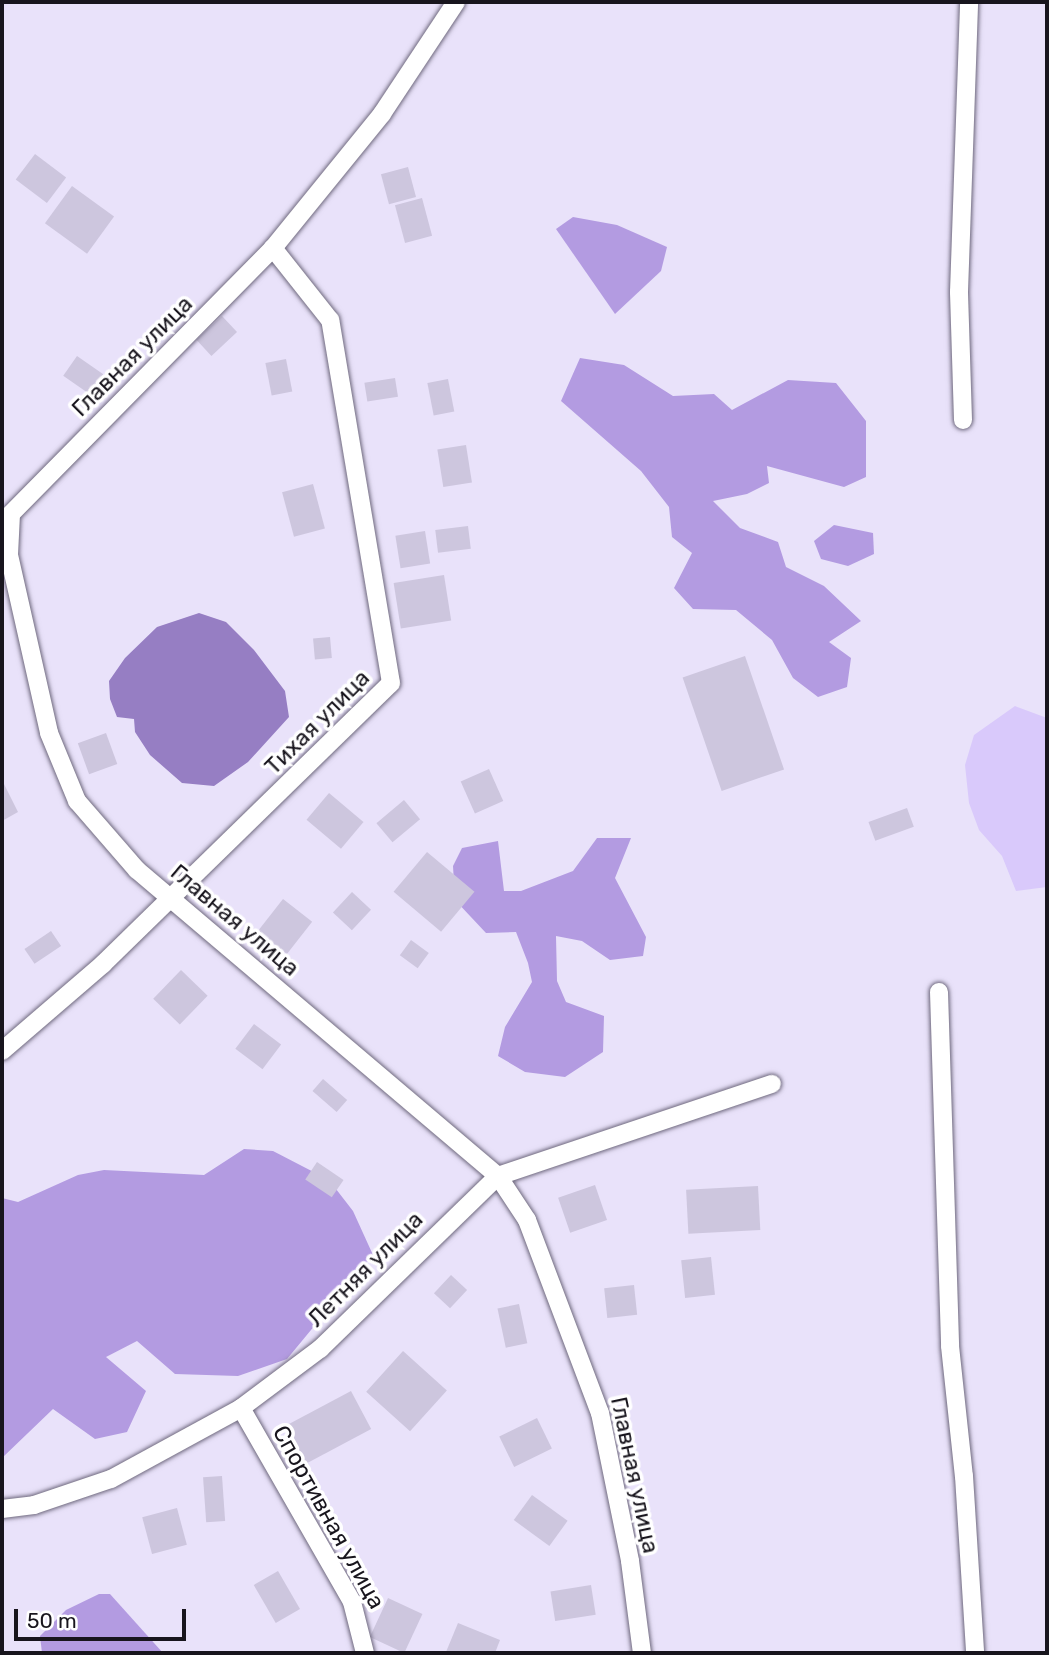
<!DOCTYPE html>
<html>
<head>
<meta charset="utf-8">
<style>
	body { margin:0 }
	#map { position:relative; width:1049px; height:1655px; overflow:hidden; background:#e9e2fa; font-family:Rubik,sans-serif }
	div>[style] { position:absolute }
	[style*='--x'] { left:calc(var(--x)*1px); top:calc(var(--y)*1px); width:calc(var(--w)*1px); rotate:calc(var(--a)*1deg) }
	.green>* { inset:0; background:#d9c9fb }
	.forest>* { inset:0; background:#b39be1 }
	.water>* { inset:0; background:#967ec3 }
	.building>* { inset:0; background:#cdc6de; transform-origin:0 0 }
	.roads { filter:drop-shadow(0 0 2px #6f697e) drop-shadow(0 0 2px #6f697e) }
	.street>* { height:18px; margin:-9px; padding:0 9px; transform-origin:9px; border-radius:9px; background:#fff }
	span { translate:-50% -50%; white-space:nowrap; text-align:center; line-height:1.15; -webkit-text-stroke:7px #fff; paint-order:stroke }
	.street-label { font-size:23px; color:#18151d }
	.frame { position:absolute; inset:0; border:4px solid #18151d; pointer-events:none }
	.scale { position:absolute; left:14px; top:1609px; width:172px; height:32px; box-sizing:border-box; border:4px solid #18151d; border-top:0; padding-left:9px; font-size:21px; line-height:24px; white-space:nowrap; color:#18151d; -webkit-text-stroke:5px #fff; paint-order:stroke }
</style>
</head>
<body>
<div id="map">
	<div class="green">
		<i style="clip-path:polygon(1015px 706px,1047px 718px,1047px 887px,1016px 891px,1002px 856px,979px 830px,969px 803px,965px 765px,974px 735px)"></i>
	</div>
	<div class="forest">
		<i style="clip-path:polygon(573px 217px,617px 225px,667px 247px,661px 271px,615px 314px,556px 229px)"></i>
		<i style="clip-path:polygon(580px 358px,624px 365px,673px 396px,714px 394px,732px 410px,788px 380px,836px 383px,866px 421px,866px 477px,844px 487px,767px 466px,769px 483px,747px 494px,713px 501px,740px 528px,778px 542px,786px 567px,824px 586px,861px 621px,829px 642px,851px 658px,847px 687px,818px 697px,793px 678px,772px 640px,736px 610px,693px 609px,674px 588px,692px 553px,672px 537px,669px 507px,641px 471px,561px 401px)"></i>
		<i style="clip-path:polygon(834px 525px,873px 533px,874px 554px,848px 566px,821px 559px,814px 541px)"></i>
		<i style="clip-path:polygon(597px 838px,631px 838px,615px 878px,646px 937px,643px 956px,610px 960px,582px 941px,556px 936px,557px 981px,566px 1002px,604px 1016px,603px 1052px,565px 1077px,525px 1072px,498px 1056px,505px 1027px,532px 982px,528px 963px,516px 932px,486px 933px,455px 900px,453px 866px,462px 848px,498px 841px,504px 891px,521px 891px,573px 871px)"></i>
		<i style="clip-path:polygon(244px 1149px,273px 1151px,329px 1180px,353px 1211px,373px 1255px,287px 1359px,238px 1376px,175px 1374px,137px 1341px,106px 1357px,146px 1391px,127px 1432px,95px 1439px,53px 1409px,2px 1458px,2px 1198px,18px 1202px,78px 1175px,104px 1170px,204px 1175px)"></i>
		<i style="clip-path:polygon(99px 1594px,110px 1594px,163px 1653px,42px 1653px,40px 1636px,66px 1610px)"></i>
	</div>
	<div class="water">
		<i style="clip-path:polygon(199px 613px,226px 622px,254px 650px,285px 691px,289px 717px,248px 762px,214px 786px,182px 783px,150px 755px,135px 732px,134px 719px,117px 717px,110px 699px,109px 681px,125px 658px,157px 627px)"></i>
	</div>
	<div class="building">
		<i style="left:35px;top:154px;width:39px;height:32px;rotate:37deg"></i>
		<i style="left:408px;top:167px;width:31px;height:28px;rotate:75deg"></i>
		<i style="left:72px;top:186px;width:52px;height:46px;rotate:36deg"></i>
		<i style="left:422px;top:198px;width:39px;height:28px;rotate:75deg"></i>
		<i style="left:222px;top:316px;width:22px;height:35px;rotate:47deg"></i>
		<i style="left:77px;top:356px;width:32px;height:24px;rotate:35deg"></i>
		<i style="left:286px;top:359px;width:33px;height:21px;rotate:79deg"></i>
		<i style="left:395px;top:378px;width:19px;height:31px;rotate:81deg"></i>
		<i style="left:448px;top:379px;width:33px;height:21px;rotate:79deg"></i>
		<i style="left:466px;top:445px;width:38px;height:29px;rotate:81deg"></i>
		<i style="left:313px;top:484px;width:46px;height:32px;rotate:75deg"></i>
		<i style="left:468px;top:526px;width:23px;height:33px;rotate:83deg"></i>
		<i style="left:425px;top:531px;width:33px;height:30px;rotate:81deg"></i>
		<i style="left:444px;top:575px;width:46px;height:51px;rotate:81deg"></i>
		<i style="left:330px;top:637px;width:21px;height:17px;rotate:85deg"></i>
		<i style="left:745px;top:656px;width:120px;height:66px;rotate:71deg"></i>
		<i style="left:106px;top:733px;width:33px;height:30px;rotate:70deg"></i>
		<i style="left:489px;top:769px;width:35px;height:31px;rotate:66deg"></i>
		<i style="clip-path:polygon(2px 780px,18px 812px,2px 821px)"></i>
		<i style="left:329px;top:793px;width:45px;height:35px;rotate:40deg"></i>
		<i style="left:404px;top:800px;width:25px;height:36px;rotate:50deg"></i>
		<i style="left:907px;top:808px;width:20px;height:41px;rotate:70deg"></i>
		<i style="left:427px;top:852px;width:62px;height:52px;rotate:40deg"></i>
		<i style="left:352px;top:892px;width:26px;height:28px;rotate:43deg"></i>
		<i style="left:283px;top:899px;width:37px;height:41px;rotate:38deg"></i>
		<i style="left:51px;top:931px;width:18px;height:32px;rotate:56deg"></i>
		<i style="left:411px;top:940px;width:22px;height:19px;rotate:36deg"></i>
		<i style="left:181px;top:970px;width:37px;height:40px;rotate:44deg"></i>
		<i style="left:254px;top:1024px;width:34px;height:31px;rotate:37deg"></i>
		<i style="left:323px;top:1079px;width:32px;height:16px;rotate:41deg"></i>
		<i style="left:317px;top:1162px;width:32px;height:21px;rotate:34deg"></i>
		<i style="left:595px;top:1185px;width:37px;height:39px;rotate:71deg"></i>
		<i style="left:758px;top:1186px;width:44px;height:72px;rotate:87deg"></i>
		<i style="left:711px;top:1257px;width:38px;height:30px;rotate:84deg"></i>
		<i style="left:451px;top:1275px;width:22px;height:25px;rotate:43deg"></i>
		<i style="left:634px;top:1285px;width:30px;height:30px;rotate:84deg"></i>
		<i style="left:519px;top:1304px;width:40px;height:22px;rotate:78deg"></i>
		<i style="left:403px;top:1351px;width:59px;height:55px;rotate:42deg"></i>
		<i style="left:351px;top:1391px;width:43px;height:75px;rotate:62deg"></i>
		<i style="left:537px;top:1418px;width:34px;height:42px;rotate:64deg"></i>
		<i style="left:222px;top:1476px;width:45px;height:19px;rotate:86deg"></i>
		<i style="left:532px;top:1495px;width:44px;height:31px;rotate:36deg"></i>
		<i style="left:177px;top:1508px;width:38px;height:36px;rotate:75deg"></i>
		<i style="left:278px;top:1571px;width:44px;height:28px;rotate:60deg"></i>
		<i style="left:591px;top:1585px;width:30px;height:41px;rotate:81deg"></i>
		<i style="left:388px;top:1598px;width:38px;height:43px;rotate:25deg"></i>
		<i style="clip-path:polygon(458px 1623px,500px 1640px,495px 1653px,446px 1652px)"></i>
	</div>
	<div class="roads">
		<div class="street">
			<i style="--x:456;--y:2;--w:134;--a:123.5"></i>
			<i style="--x:382;--y:114;--w:173;--a:129.1"></i>
			<i style="--x:273;--y:248;--w:373;--a:134.6"></i>
			<i style="--x:11;--y:514;--w:41;--a:92.8"></i>
			<i style="--x:9;--y:555;--w:182;--a:77.3"></i>
			<i style="--x:49;--y:733;--w:74;--a:67.6"></i>
			<i style="--x:77;--y:801;--w:91;--a:49"></i>
			<i style="--x:137;--y:870;--w:473;--a:40.3"></i>
			<i style="--x:498;--y:1176;--w:53;--a:56.6"></i>
			<i style="--x:527;--y:1220;--w:206;--a:69.3"></i>
			<i style="--x:600;--y:1413;--w:151;--a:78.5"></i>
			<i style="--x:630;--y:1561;--w:93;--a:82.6"></i>
			<i style="--x:963;--y:420;--w:128;--a:-91.8"></i>
			<i style="--x:959;--y:292;--w:290;--a:-88"></i>
			<i style="--x:939;--y:992;--w:354;--a:88.2"></i>
			<i style="--x:950;--y:1346;--w:131;--a:83.9"></i>
			<i style="--x:964;--y:1476;--w:177;--a:86.4"></i>
			<i style="--x:2;--y:1051;--w:133;--a:-40.7"></i>
			<i style="--x:103;--y:964;--w:402;--a:-44.3"></i>
			<i style="--x:391;--y:683;--w:368;--a:-99.5"></i>
			<i style="--x:330;--y:320;--w:92;--a:-128.4"></i>
			<i style="--x:241;--y:1408;--w:224;--a:60.2"></i>
			<i style="--x:352;--y:1602;--w:53;--a:75.7"></i>
			<i style="--x:2;--y:1509;--w:32;--a:-7"></i>
			<i style="--x:34;--y:1505;--w:81;--a:-18.7"></i>
			<i style="--x:111;--y:1479;--w:148;--a:-28.6"></i>
			<i style="--x:241;--y:1408;--w:99;--a:-36.8"></i>
			<i style="--x:320;--y:1349;--w:248;--a:-44.2"></i>
			<i style="--x:498;--y:1176;--w:289;--a:-18.6"></i>
		</div>
	</div>
	<div class="street-label">
		<span style="left:132px;top:356px;rotate:-45deg">Главная улица</span>
		<span style="left:317px;top:722px;rotate:-45deg">Тихая улица</span>
		<span style="left:235px;top:920px;rotate:40deg">Главная улица</span>
		<span style="left:365px;top:1269px;rotate:-45deg">Летняя улица</span>
		<span style="left:635px;top:1475px;rotate:78deg">Главная улица</span>
		<span style="left:329px;top:1517px;rotate:61deg">Спортивная улица</span>
	</div>
	<div class="frame"></div>
	<div class="scale">50 m</div>
</div>
</body>
</html>
